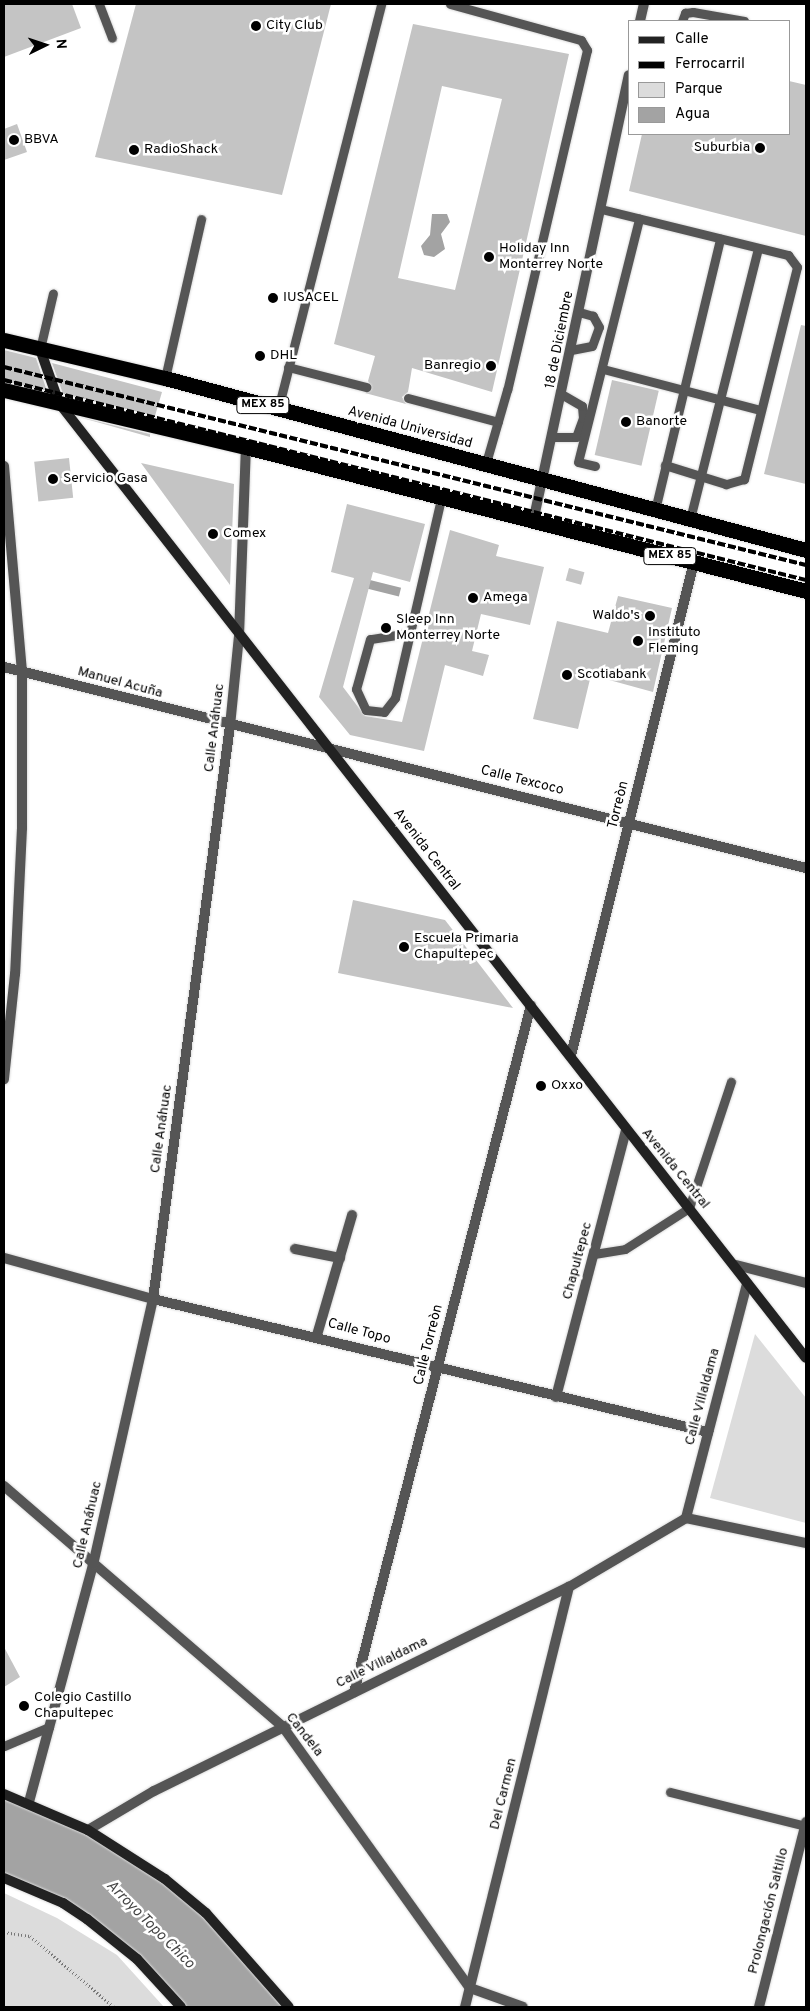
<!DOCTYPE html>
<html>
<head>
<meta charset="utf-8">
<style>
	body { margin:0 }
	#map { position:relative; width:810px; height:2011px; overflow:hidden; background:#fff; font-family:Overpass,sans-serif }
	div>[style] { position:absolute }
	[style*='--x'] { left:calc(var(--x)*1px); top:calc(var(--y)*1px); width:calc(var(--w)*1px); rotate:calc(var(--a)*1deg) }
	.green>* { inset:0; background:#dcdcdc }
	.water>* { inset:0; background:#a3a3a3; transform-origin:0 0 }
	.building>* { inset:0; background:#c4c4c4; transform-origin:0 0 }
	.path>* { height:3px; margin-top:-1.5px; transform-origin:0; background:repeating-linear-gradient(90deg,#777 0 1px,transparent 0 3.5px) }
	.roads { filter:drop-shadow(0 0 1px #dbdbdb) drop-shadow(0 0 1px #dbdbdb) }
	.lane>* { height:9px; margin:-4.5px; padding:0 4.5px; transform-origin:4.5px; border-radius:4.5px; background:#555 }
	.street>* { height:10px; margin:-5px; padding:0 5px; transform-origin:5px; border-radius:5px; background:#555 }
	.secondary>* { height:10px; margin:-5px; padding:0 5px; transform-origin:5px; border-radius:5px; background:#222 }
	.highway>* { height:15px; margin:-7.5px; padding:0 7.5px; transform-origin:7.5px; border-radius:7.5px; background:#000 }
	.rail>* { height:4px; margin-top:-2px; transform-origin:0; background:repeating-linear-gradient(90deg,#000 0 8px,transparent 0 10.5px) }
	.dots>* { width:14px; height:14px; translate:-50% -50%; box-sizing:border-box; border:2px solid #fff; border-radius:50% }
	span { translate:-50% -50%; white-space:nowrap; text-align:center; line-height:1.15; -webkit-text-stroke:5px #fff; paint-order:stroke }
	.shield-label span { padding:1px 4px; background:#fff; border:1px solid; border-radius:4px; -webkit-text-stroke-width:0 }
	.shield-label { font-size:12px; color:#000; font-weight:700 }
	.poi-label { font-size:14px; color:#000 }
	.left { translate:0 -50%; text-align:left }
	.right { translate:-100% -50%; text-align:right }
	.street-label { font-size:14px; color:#000 }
	.water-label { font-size:15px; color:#444; font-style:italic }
	.frame { position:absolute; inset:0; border:5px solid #000; pointer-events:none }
	.legend { position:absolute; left:628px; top:20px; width:162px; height:115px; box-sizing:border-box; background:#fff; border:1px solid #999; margin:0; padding:6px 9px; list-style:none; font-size:15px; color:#000 }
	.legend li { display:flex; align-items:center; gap:10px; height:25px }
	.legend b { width:25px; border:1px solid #999 }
	.north { position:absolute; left:20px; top:20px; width:50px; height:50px; -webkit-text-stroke:4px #fff; paint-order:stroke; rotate:86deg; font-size:14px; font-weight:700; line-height:20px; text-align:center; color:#000 }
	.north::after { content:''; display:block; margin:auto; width:18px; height:22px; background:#000; clip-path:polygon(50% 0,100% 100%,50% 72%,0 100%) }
</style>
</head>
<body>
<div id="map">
	<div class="green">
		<i style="clip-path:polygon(755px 1334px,806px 1398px,806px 1523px,710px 1498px)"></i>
		<i style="clip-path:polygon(4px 1893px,57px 1918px,117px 1955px,164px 2007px,4px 2007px)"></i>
	</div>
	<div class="water">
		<i style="clip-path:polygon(432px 214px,447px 214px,450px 222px,441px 234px,445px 249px,434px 257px,424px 255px,421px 246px,430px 235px)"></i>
		<i style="left:370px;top:580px;width:32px;height:9px;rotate:14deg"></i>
		<i style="clip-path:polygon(4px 1794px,88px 1830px,206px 1913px,289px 2007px,181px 2007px,87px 1919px,4px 1878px)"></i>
	</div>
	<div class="building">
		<i style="clip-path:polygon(4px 4px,72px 4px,81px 28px,4px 57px)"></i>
		<i style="clip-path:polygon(136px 4px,331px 4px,282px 195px,95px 157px)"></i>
		<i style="clip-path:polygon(evenodd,413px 24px,569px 54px,492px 392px,412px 368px,408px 392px,402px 397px,406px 404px,365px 393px,372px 389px,368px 381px,375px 356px,334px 344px,413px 24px,442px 86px,502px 99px,455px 290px,398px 278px,442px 86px)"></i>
		<i style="clip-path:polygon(789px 81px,806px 85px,806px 236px,629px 191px,642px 134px,789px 134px)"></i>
		<i style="clip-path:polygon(17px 124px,27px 152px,4px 160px,4px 129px)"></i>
		<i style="clip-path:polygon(801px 325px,806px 326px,806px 484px,764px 474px)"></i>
		<i style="clip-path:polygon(4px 350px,36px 358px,47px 391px,4px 381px)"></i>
		<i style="clip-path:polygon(52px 363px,162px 392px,155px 416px,63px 394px)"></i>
		<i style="left:612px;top:380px;width:48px;height:77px;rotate:13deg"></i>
		<i style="clip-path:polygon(79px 417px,150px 434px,150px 437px)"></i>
		<i style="left:69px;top:458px;width:40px;height:35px;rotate:84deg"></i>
		<i style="clip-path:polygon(141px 463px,234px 484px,230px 585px)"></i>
		<i style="clip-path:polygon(347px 504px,425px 524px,410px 582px,373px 572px,343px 687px,365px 716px,402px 722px,450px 530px,499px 545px,496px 556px,544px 567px,530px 625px,481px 614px,472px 651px,489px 655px,483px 676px,445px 665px,424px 751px,350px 735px,319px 697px,354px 578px,331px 572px)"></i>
		<i style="left:569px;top:568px;width:16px;height:13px;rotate:15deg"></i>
		<i style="clip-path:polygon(618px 596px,672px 608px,653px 692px,591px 675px,578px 729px,533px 719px,557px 621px,608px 633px)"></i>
		<i style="clip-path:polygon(353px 900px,445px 920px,513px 1008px,338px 973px)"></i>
		<i style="clip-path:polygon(4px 1647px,20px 1677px,4px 1687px)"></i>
	</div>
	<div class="path">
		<i style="--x:4;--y:1932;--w:26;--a:9"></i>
		<i style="--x:30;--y:1936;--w:110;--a:40.2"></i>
	</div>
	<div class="roads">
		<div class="lane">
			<i style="--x:99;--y:4;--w:36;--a:69"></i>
			<i style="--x:450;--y:4;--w:136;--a:15.4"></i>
			<i style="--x:581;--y:40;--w:12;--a:59"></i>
			<i style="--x:587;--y:50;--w:349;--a:103.2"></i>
			<i style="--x:507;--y:390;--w:79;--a:106.1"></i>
			<i style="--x:682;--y:21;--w:9;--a:-69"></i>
			<i style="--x:685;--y:13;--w:8;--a:-7"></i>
			<i style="--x:693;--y:12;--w:52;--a:10"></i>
			<i style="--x:601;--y:209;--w:193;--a:13.8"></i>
			<i style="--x:788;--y:255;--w:15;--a:53"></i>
			<i style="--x:797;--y:267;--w:219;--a:104"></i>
			<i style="--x:744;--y:479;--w:19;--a:164"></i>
			<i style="--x:726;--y:484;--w:64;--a:-162.7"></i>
			<i style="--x:40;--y:349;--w:57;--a:-76.9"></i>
			<i style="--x:571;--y:350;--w:21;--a:-11"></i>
			<i style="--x:592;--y:346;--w:20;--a:-70"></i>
			<i style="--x:599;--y:327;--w:13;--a:-119"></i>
			<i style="--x:593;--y:316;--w:15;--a:-164"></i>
			<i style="--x:288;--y:367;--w:81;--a:14.4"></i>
			<i style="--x:603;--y:369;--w:162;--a:14.6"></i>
			<i style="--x:165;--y:378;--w:163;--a:-77.2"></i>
			<i style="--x:408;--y:398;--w:93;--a:14.9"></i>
			<i style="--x:278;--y:409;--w:418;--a:-75.7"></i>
			<i style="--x:552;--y:437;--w:24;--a:0"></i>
			<i style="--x:576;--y:437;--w:20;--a:-70"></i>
			<i style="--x:583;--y:418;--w:12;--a:-95"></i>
			<i style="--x:582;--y:406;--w:22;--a:-150"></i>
			<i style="--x:595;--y:466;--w:17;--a:-167"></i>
			<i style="--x:578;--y:462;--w:251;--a:-75.9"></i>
			<i style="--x:655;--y:510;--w:279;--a:-76.5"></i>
			<i style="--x:690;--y:519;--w:279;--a:-75.9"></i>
			<i style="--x:409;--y:633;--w:39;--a:171"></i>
			<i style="--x:370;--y:639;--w:52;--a:105.6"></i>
			<i style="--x:356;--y:689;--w:23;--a:65"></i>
			<i style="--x:366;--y:710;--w:18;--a:6"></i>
			<i style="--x:384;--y:712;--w:18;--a:-52"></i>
			<i style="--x:395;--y:698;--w:205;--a:-77"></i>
			<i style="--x:594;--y:1254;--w:31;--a:-9"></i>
			<i style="--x:625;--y:1249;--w:76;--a:-32.6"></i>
			<i style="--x:689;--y:1208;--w:133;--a:-71.6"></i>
			<i style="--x:4;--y:1746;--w:49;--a:-22.9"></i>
			<i style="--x:670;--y:1792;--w:139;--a:14.1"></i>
		</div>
		<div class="street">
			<i style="--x:640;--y:21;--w:17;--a:-77"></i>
			<i style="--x:4;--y:466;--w:207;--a:85"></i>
			<i style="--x:22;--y:672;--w:156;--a:90"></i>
			<i style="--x:22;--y:828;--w:146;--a:92.7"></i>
			<i style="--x:15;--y:974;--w:106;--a:96"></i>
			<i style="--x:533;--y:522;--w:457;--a:-77.9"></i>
			<i style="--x:4;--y:667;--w:827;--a:14.07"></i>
			<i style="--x:571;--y:1055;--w:508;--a:-75.99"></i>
			<i style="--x:295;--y:1249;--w:46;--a:11.3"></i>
			<i style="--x:4;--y:1258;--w:155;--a:15.4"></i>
			<i style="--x:153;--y:1299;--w:571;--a:13.48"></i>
			<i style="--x:736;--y:1265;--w:72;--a:14.4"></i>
			<i style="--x:317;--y:1335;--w:125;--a:-73.7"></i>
			<i style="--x:556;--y:1397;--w:275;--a:-75.3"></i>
			<i style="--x:4;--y:1486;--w:369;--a:40.8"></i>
			<i style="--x:283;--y:1727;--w:321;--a:54.4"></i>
			<i style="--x:470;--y:1988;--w:56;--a:19.7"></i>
			<i style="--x:686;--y:1518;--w:242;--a:-75.4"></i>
			<i style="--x:354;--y:1692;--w:709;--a:-75.55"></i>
			<i style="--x:29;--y:1802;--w:245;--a:-74.9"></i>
			<i style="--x:93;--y:1565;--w:273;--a:-77.3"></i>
			<i style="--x:153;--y:1299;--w:578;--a:-82.35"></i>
			<i style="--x:230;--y:726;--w:90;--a:-84.3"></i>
			<i style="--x:239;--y:636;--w:189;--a:-87.9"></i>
			<i style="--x:88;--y:1830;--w:77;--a:-30.6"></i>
			<i style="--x:154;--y:1791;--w:462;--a:-26.2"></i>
			<i style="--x:569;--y:1587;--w:136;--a:-30.5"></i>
			<i style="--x:686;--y:1518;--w:123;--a:11.8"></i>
			<i style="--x:465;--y:2007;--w:433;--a:-76.1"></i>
			<i style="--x:759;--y:2007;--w:191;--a:-75.7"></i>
		</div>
		<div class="secondary">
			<i style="--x:40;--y:349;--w:57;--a:70.6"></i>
			<i style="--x:59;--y:403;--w:1212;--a:51.97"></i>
			<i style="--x:4;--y:1794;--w:91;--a:23.2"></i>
			<i style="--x:88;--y:1830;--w:91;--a:32.5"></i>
			<i style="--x:165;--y:1879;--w:53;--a:39.7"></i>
			<i style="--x:206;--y:1913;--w:125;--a:48.6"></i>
			<i style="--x:4;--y:1878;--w:64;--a:23"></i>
			<i style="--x:63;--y:1903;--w:29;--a:34"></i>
			<i style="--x:87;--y:1919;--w:64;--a:38.7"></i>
			<i style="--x:137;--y:1959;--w:65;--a:47.5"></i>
		</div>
		<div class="highway">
			<i style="--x:4;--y:340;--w:165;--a:13.3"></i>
			<i style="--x:165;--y:378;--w:664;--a:15.02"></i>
			<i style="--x:4;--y:390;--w:249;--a:13.3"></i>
			<i style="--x:246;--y:447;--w:578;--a:14.42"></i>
		</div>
	</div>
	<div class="rail">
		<i style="--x:4;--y:367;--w:826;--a:13.87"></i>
		<i style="--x:4;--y:380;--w:827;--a:14"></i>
	</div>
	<div class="dots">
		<i style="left:256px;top:26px;background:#000"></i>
		<i style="left:14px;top:140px;background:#000"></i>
		<i style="left:760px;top:148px;background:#000"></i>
		<i style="left:134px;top:150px;background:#000"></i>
		<i style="left:489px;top:257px;background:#000"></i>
		<i style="left:273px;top:298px;background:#000"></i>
		<i style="left:260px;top:356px;background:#000"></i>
		<i style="left:491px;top:366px;background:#000"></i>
		<i style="left:626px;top:422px;background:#000"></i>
		<i style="left:53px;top:479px;background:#000"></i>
		<i style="left:213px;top:534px;background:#000"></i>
		<i style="left:473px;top:598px;background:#000"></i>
		<i style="left:650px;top:616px;background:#000"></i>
		<i style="left:386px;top:628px;background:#000"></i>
		<i style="left:638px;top:641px;background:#000"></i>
		<i style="left:567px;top:675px;background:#000"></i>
		<i style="left:404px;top:947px;background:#000"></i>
		<i style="left:541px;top:1086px;background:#000"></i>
		<i style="left:24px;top:1706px;background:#000"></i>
	</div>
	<div class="shield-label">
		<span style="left:263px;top:405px">MEX 85</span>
		<span style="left:670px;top:556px">MEX 85</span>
	</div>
	<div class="poi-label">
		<span class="left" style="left:266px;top:26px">City Club</span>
		<span class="left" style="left:24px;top:140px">BBVA</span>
		<span class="right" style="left:750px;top:148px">Suburbia</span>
		<span class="left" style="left:144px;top:150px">RadioShack</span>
		<span class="left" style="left:499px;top:257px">Holiday Inn<br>Monterrey Norte</span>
		<span class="left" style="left:283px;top:298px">IUSACEL</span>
		<span class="left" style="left:270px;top:356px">DHL</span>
		<span class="right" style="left:481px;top:366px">Banregio</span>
		<span class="left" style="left:636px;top:422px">Banorte</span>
		<span class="left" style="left:63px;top:479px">Servicio Gasa</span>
		<span class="left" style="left:223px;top:534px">Comex</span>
		<span class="left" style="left:483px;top:598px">Amega</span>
		<span class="right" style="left:640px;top:616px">Waldo's</span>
		<span class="left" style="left:396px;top:628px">Sleep Inn<br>Monterrey Norte</span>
		<span class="left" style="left:648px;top:641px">Instituto<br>Fleming</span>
		<span class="left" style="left:577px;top:675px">Scotiabank</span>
		<span class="left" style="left:414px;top:947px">Escuela Primaria<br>Chapultepec</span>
		<span class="left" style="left:551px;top:1086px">Oxxo</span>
		<span class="left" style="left:34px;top:1706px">Colegio Castillo<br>Chapultepec</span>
	</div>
	<div class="street-label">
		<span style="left:560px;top:340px;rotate:-79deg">18 de Diciembre</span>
		<span style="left:410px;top:428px;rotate:15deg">Avenida Universidad</span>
		<span style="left:120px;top:683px;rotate:15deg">Manuel Acuña</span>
		<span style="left:215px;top:728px;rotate:-83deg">Calle Anáhuac</span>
		<span style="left:522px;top:781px;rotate:14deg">Calle Texcoco</span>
		<span style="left:619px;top:805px;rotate:-76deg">Torreòn</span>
		<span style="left:426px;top:850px;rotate:52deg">Avenida Central</span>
		<span style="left:162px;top:1129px;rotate:-82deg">Calle Anáhuac</span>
		<span style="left:675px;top:1169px;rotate:51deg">Avenida Central</span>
		<span style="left:578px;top:1261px;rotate:-75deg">Chapultepec</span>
		<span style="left:359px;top:1332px;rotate:15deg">Calle Topo</span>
		<span style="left:429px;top:1345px;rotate:-76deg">Calle Torreòn</span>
		<span style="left:703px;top:1397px;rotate:-75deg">Calle Villaldama</span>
		<span style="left:88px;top:1525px;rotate:-77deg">Calle Anáhuac</span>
		<span style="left:382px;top:1663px;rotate:-26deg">Calle Villaldama</span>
		<span style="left:304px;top:1735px;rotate:52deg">Candela</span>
		<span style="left:504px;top:1794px;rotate:-76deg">Del Carmen</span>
		<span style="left:769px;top:1911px;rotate:-76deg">Prolongación Saltillo</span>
	</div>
	<div class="water-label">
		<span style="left:150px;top:1925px;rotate:45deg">Arroyo Topo Chico</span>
	</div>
	<div class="frame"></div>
	<ul class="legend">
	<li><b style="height:6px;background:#222"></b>Calle</li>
	<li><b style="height:6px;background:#000"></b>Ferrocarril</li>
	<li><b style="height:14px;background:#dcdcdc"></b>Parque</li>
	<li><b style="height:14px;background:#a3a3a3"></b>Agua</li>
	</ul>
	<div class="north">N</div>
</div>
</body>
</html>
